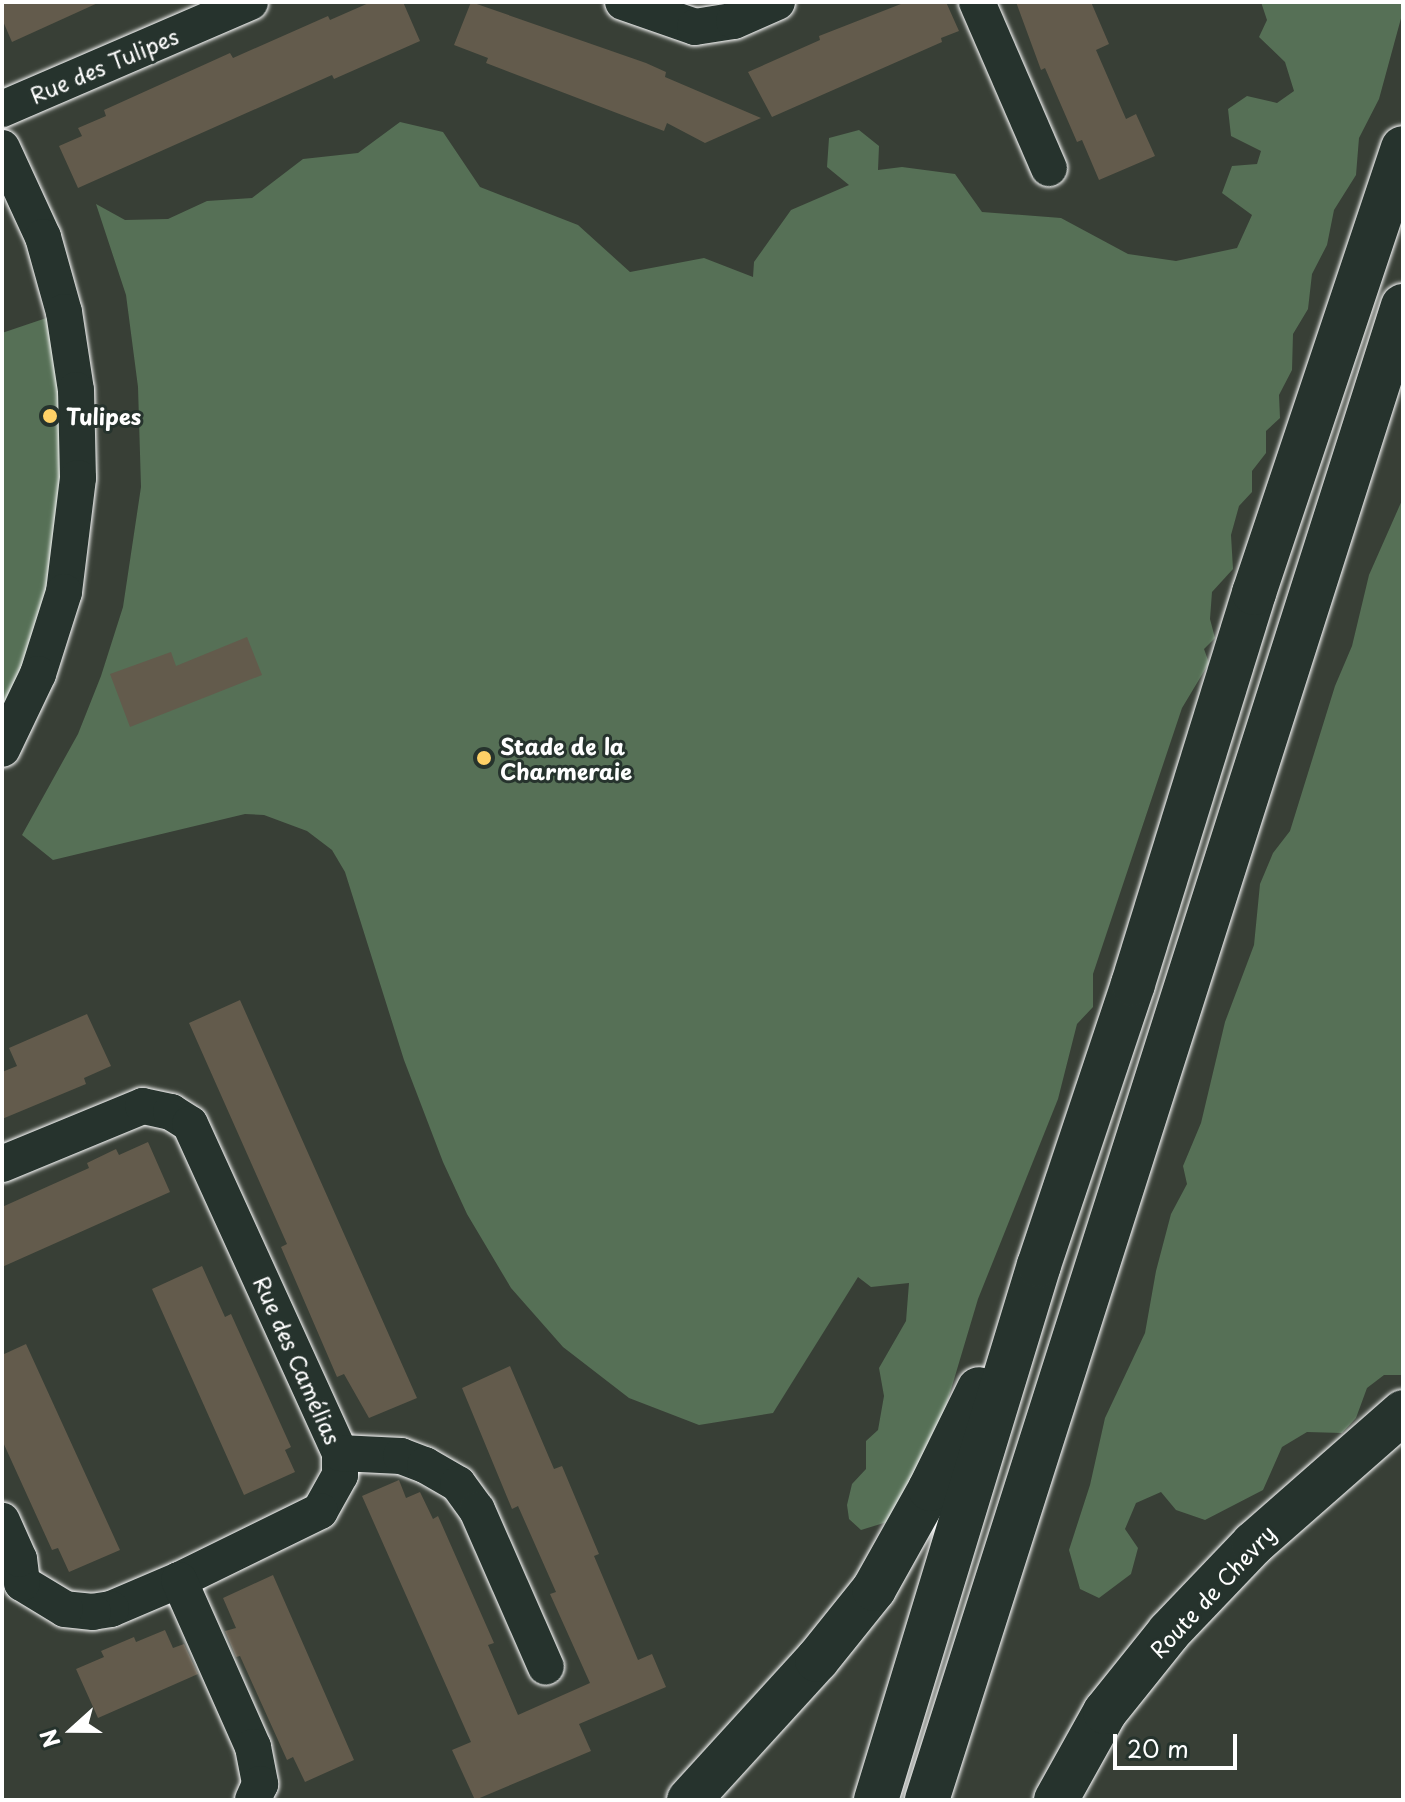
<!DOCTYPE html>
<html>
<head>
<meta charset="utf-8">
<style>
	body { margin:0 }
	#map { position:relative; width:1405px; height:1802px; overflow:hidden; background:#383f36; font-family:"Playpen Sans",sans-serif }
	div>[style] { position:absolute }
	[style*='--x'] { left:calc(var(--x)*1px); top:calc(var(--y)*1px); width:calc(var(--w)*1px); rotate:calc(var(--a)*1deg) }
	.green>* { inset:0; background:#567056 }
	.building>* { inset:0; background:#635b4c }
	.roads { filter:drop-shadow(0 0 2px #fff) drop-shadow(0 0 2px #fff) }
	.street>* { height:36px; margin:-18px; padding:0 18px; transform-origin:18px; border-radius:18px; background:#26332d }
	.secondary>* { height:44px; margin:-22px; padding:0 22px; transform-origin:22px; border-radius:22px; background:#26332d }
	.highway>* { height:44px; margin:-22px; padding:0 22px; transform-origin:22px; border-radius:22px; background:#26332d }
	.dots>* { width:22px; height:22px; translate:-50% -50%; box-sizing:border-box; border:4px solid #26332d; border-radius:50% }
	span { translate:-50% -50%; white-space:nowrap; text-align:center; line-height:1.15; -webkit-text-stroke:6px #26332d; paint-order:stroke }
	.street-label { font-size:22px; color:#fff }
	.poi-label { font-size:22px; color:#fff; font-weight:700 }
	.left { translate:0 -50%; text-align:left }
	.frame { position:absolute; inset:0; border:4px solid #fff; pointer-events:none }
	.north { position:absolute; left:32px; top:1690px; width:80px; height:80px; -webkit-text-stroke:6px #26332d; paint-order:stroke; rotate:249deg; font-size:22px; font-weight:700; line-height:32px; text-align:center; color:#fff }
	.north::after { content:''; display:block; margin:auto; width:28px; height:36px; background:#fff; clip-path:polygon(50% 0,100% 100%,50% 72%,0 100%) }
	.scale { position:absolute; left:1113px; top:1734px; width:124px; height:36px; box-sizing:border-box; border:4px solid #fff; border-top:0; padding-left:10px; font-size:24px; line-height:28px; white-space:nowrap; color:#fff; -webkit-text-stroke:6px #26332d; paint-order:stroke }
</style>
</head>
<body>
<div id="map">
	<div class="green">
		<i style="clip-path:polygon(1261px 2px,1403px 2px,1403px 11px,1379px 99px,1359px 138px,1356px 175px,1334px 210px,1327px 245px,1312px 274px,1308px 309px,1293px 334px,1292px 370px,1279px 395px,1280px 418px,1266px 431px,1266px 453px,1252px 471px,1252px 492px,1239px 506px,1231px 535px,1233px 569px,1212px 592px,1210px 619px,1215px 638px,1204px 649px,1209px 663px,1182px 708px,1093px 974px,1093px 1007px,1077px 1024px,1058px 1099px,978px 1299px,944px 1413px,911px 1487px,887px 1522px,861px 1530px,849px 1519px,847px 1505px,852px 1484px,866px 1469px,866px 1441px,878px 1430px,884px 1396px,879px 1368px,906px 1321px,909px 1283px,871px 1287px,858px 1277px,773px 1413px,699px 1425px,629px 1398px,563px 1347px,511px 1288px,467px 1214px,443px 1162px,404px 1060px,345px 872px,332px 850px,307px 831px,264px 815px,245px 814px,53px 860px,22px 835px,78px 734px,101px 676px,123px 607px,141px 487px,138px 387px,126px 295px,96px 204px,125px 220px,168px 219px,207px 201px,252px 198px,303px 159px,358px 153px,400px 122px,443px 132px,480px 187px,578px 225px,630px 272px,704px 258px,753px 277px,754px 262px,791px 210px,849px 185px,827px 167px,829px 138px,859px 130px,879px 146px,878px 170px,902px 167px,955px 174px,982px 212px,1061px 218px,1128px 254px,1176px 261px,1237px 248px,1252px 215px,1222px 193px,1232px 166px,1257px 164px,1261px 151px,1231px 136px,1228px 109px,1247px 96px,1277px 103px,1294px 91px,1285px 62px,1259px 37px,1267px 20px)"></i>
		<i style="clip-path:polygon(64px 312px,78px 478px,2px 749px,2px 333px)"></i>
		<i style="clip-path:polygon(1403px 498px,1403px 1375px,1384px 1375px,1367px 1388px,1356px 1418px,1342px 1433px,1307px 1432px,1282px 1447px,1263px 1490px,1205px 1520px,1176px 1510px,1161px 1492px,1136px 1503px,1125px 1529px,1138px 1548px,1131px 1574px,1099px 1598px,1080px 1589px,1069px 1550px,1090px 1485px,1105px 1418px,1145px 1333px,1156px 1271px,1171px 1214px,1187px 1184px,1183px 1166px,1201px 1123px,1225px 1022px,1254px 945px,1260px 884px,1273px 853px,1290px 831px,1335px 686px,1352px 646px,1369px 575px)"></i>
	</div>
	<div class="building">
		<i style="clip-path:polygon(2px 2px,100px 2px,12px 42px,2px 19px)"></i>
		<i style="clip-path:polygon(371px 2px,403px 2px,420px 41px,334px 79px,332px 75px,78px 188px,59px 146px,82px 136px,78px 128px,106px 116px,104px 110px,230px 53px,233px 58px,328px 16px,330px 20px)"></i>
		<i style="clip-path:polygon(471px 2px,646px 63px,666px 72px,665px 77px,761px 118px,705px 143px,667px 123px,664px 131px,486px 63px,488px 58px,454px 45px)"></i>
		<i style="clip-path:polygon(906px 2px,946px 2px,959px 31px,941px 38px,942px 42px,772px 117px,748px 72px,820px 40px,819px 36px)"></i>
		<i style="clip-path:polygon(1016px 2px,1091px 2px,1109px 44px,1096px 50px,1126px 119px,1136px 114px,1155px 156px,1099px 180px,1082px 140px,1077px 142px,1045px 68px,1041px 70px)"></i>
		<i style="clip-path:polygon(247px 637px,262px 675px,130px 727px,110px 674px,171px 652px,176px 666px)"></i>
		<i style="clip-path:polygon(240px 1000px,417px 1398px,369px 1418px,344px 1374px,337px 1377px,281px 1247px,287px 1244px,189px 1023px)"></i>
		<i style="clip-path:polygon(87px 1014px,111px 1066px,84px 1078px,86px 1084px,2px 1119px,2px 1072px,17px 1066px,9px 1048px)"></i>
		<i style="clip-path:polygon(148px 1142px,170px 1192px,2px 1267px,2px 1207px,89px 1168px,87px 1163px,116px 1149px,119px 1155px)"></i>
		<i style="clip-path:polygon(202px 1266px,225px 1317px,231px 1314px,291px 1447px,285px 1450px,295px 1472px,244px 1495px,152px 1289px)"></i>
		<i style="clip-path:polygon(26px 1344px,120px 1550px,69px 1572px,58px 1548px,52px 1550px,2px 1440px,2px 1355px)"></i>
		<i style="clip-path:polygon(510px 1366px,554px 1469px,562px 1466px,599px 1554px,594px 1556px,638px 1660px,652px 1654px,666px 1687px,579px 1724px,591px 1751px,475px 1800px,452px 1750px,471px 1742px,362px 1496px,399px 1480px,406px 1498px,420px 1492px,433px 1519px,438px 1516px,494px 1643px,488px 1645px,518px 1715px,590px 1683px,550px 1594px,556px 1592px,518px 1506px,512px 1509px,462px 1388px)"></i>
		<i style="clip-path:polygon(273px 1575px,354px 1760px,305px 1782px,293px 1757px,287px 1760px,240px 1656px,236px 1657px,225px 1631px,236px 1628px,223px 1598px)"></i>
		<i style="clip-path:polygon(165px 1630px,173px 1648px,184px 1644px,198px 1674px,98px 1718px,76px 1669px,104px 1657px,101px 1651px,134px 1637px,136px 1642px)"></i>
	</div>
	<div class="roads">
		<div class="street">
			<i style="--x:623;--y:2;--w:76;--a:19.1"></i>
			<i style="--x:695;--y:27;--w:39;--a:-9"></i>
			<i style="--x:734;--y:21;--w:47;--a:-23.8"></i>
			<i style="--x:977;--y:2;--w:181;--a:66.6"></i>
			<i style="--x:2;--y:109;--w:270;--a:-23.3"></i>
			<i style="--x:2;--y:148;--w:98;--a:65.3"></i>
			<i style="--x:43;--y:237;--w:78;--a:74.4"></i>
			<i style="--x:64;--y:312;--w:79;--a:81.3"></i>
			<i style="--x:76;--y:390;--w:88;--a:88.7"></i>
			<i style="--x:78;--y:478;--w:115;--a:97"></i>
			<i style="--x:64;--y:592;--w:86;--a:107.6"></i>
			<i style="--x:38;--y:674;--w:83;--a:115.6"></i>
			<i style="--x:2;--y:1164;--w:152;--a:-22.4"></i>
			<i style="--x:143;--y:1106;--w:29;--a:12"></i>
			<i style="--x:171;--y:1112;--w:22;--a:32"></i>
			<i style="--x:190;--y:1124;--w:362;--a:65.5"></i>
			<i style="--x:340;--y:1453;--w:22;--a:90"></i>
			<i style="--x:340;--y:1475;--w:41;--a:119.1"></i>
			<i style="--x:320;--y:1511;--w:157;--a:153.9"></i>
			<i style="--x:179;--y:1580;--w:74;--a:156.9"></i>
			<i style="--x:111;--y:1609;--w:18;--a:171"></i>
			<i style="--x:93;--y:1612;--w:28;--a:-174"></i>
			<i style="--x:65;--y:1609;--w:50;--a:-148.8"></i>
			<i style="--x:22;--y:1583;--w:24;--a:-97"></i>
			<i style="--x:19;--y:1559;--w:42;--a:-114.1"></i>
			<i style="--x:340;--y:1453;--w:61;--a:2.8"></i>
			<i style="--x:401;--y:1456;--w:26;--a:21"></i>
			<i style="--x:425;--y:1465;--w:38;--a:30"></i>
			<i style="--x:458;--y:1484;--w:32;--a:54"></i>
			<i style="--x:477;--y:1510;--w:171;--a:66.3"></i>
			<i style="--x:179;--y:1580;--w:183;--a:66.1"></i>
			<i style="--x:253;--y:1747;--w:38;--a:79"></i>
			<i style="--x:260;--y:1784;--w:17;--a:114"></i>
		</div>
		<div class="secondary">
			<i style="--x:1056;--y:1800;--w:101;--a:-60.9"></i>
			<i style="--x:1105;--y:1712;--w:102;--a:-51.3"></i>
			<i style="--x:1169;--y:1632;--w:122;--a:-46.3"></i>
			<i style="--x:1253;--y:1544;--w:200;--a:-41.3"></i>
		</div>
		<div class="highway">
			<i style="--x:689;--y:1800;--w:190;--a:-47.6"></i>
			<i style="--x:817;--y:1660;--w:91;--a:-51.2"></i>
			<i style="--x:874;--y:1589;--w:115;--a:-60.8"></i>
			<i style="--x:930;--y:1489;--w:111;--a:-63.9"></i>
			<i style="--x:876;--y:1800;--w:559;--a:-73.06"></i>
			<i style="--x:1039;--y:1265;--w:296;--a:-71.5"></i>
			<i style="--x:1133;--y:984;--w:409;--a:-72.8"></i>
			<i style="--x:1254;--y:593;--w:469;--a:-71.5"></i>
			<i style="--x:927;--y:1800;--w:1568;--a:-72.33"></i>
		</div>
	</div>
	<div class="dots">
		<i style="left:50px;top:416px;background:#ffd166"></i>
		<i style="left:484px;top:758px;background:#ffd166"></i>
	</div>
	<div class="street-label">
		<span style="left:104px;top:65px;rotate:-23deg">Rue des Tulipes</span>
		<span style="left:298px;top:1360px;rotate:66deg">Rue des Camélias</span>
		<span style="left:1212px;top:1591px;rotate:-47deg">Route de Chevry</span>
	</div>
	<div class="poi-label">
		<span class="left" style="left:66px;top:416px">Tulipes</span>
		<span class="left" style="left:500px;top:758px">Stade de la<br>Charmeraie</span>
	</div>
	<div class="frame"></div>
	<div class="north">N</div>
	<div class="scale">20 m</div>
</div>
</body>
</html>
